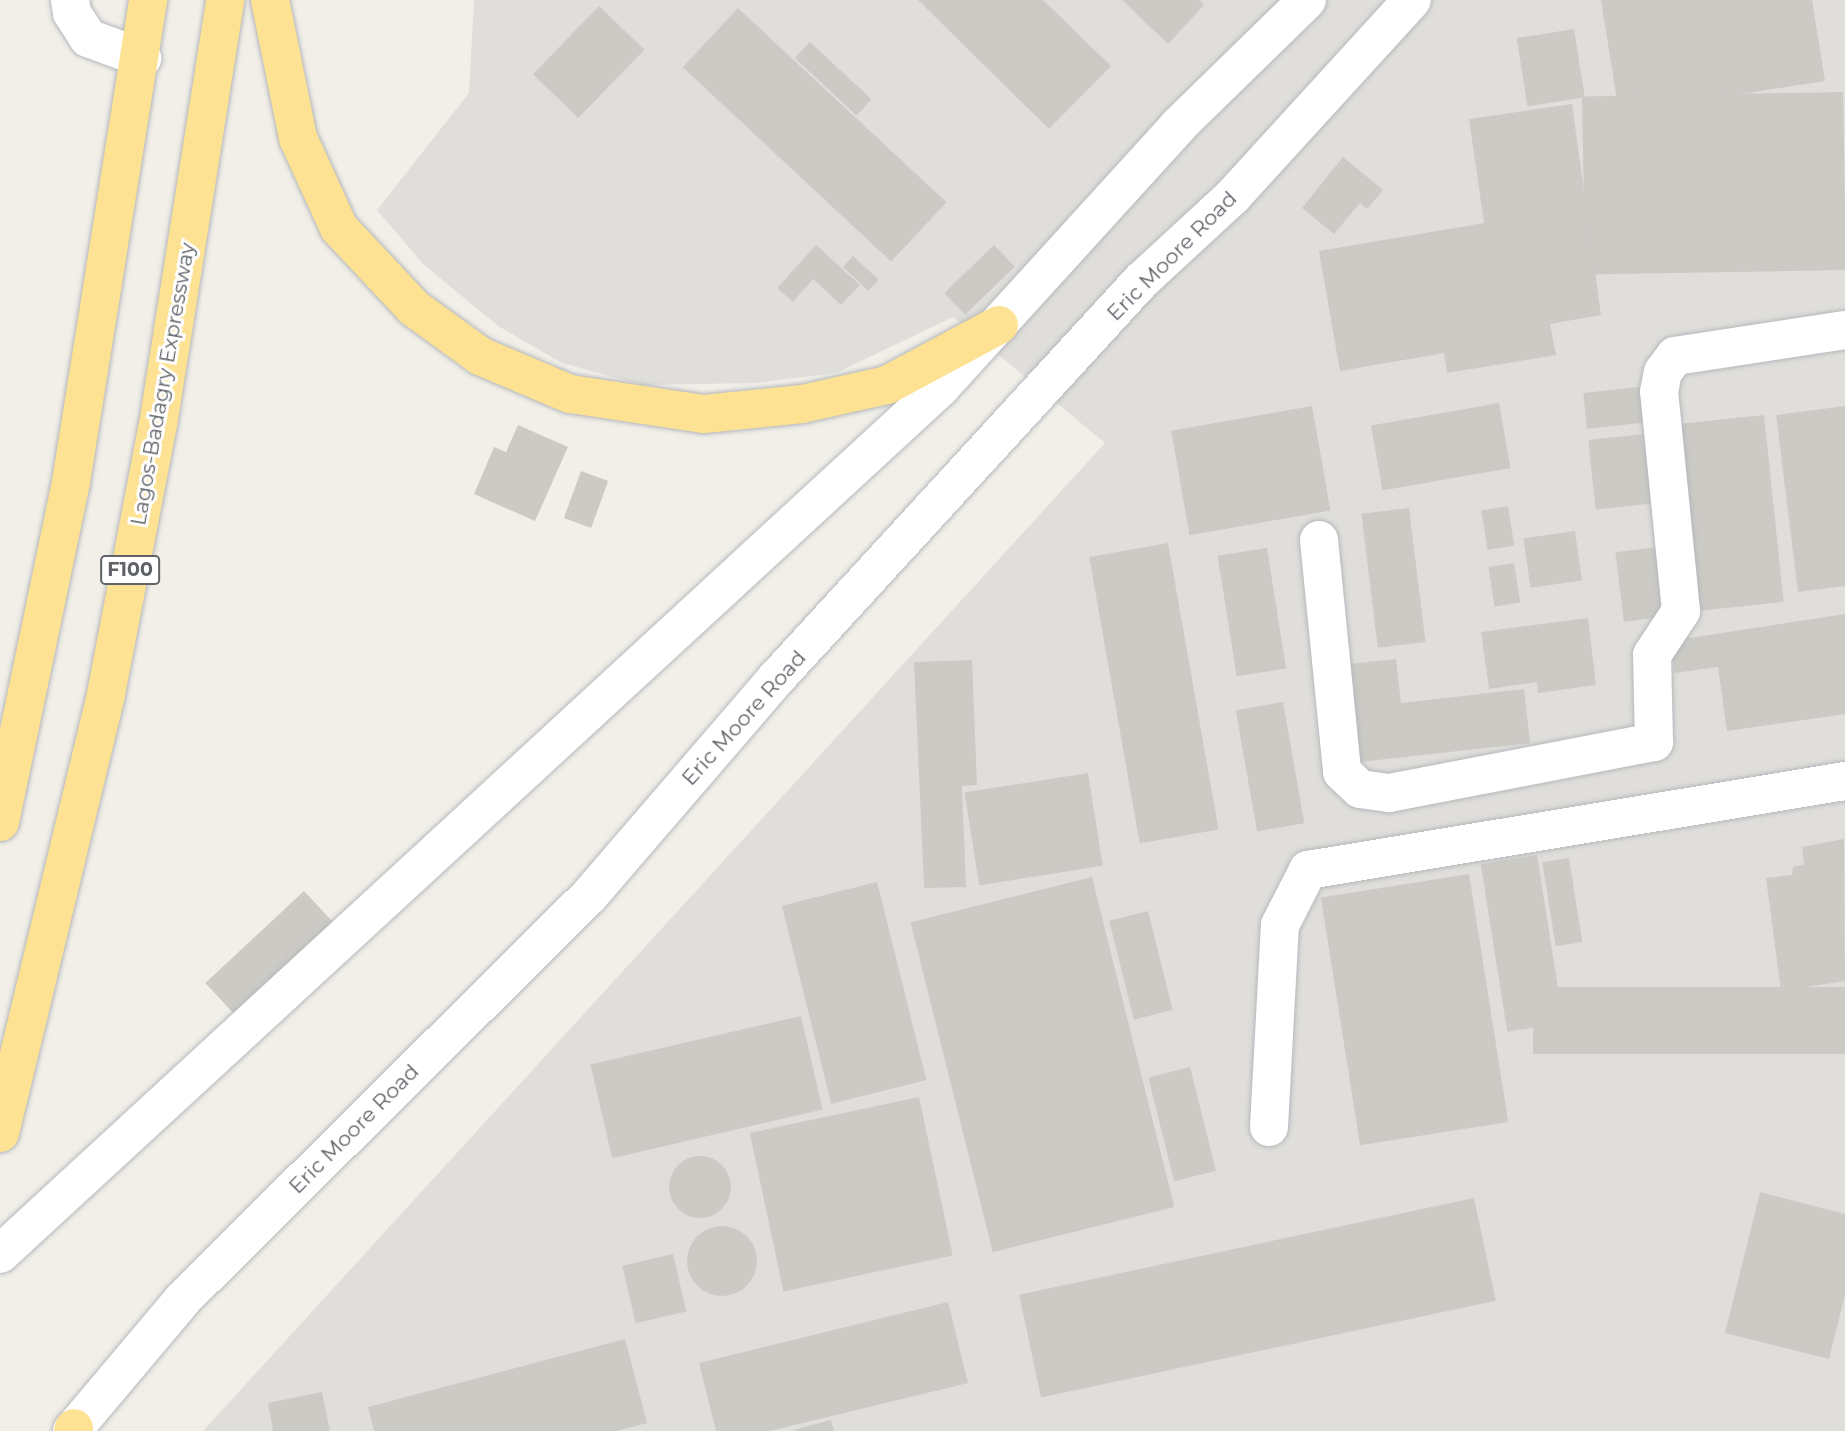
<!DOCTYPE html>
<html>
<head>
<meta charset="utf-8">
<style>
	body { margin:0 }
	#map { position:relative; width:1845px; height:1431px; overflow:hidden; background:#f1efe8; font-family:Montserrat,sans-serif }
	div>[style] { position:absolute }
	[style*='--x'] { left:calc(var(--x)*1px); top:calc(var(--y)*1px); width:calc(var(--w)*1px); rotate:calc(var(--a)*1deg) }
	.industrial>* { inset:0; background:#e0deda }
	.building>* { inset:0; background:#cccac5; transform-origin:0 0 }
	.round { border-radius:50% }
	.roads { filter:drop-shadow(0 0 2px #b5b8bc) drop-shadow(0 0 2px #b5b8bc) }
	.minor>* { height:38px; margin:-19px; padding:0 19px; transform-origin:19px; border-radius:19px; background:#fff }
	.highway>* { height:38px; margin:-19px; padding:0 19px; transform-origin:19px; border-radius:19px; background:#fde293 }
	span { translate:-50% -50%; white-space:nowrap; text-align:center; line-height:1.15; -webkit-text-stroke:6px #fff; paint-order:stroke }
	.shield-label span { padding:2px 5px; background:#fff; border:2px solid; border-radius:5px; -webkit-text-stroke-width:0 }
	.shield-label { font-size:19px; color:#5f6368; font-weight:700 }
	.street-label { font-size:21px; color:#5f6368 }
</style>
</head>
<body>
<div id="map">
	<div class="industrial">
		<i style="clip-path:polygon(474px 0,1845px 0,1845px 1431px,203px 1431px,1105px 443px,953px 317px,836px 373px,754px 383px,642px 385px,562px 363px,498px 326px,423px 264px,377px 210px,469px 93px)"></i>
	</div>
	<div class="building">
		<i style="clip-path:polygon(918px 0,1043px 0,1111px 66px,1049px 129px)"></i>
		<i style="clip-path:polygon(1122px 0,1199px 0,1204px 5px,1168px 44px)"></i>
		<i style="clip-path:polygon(1601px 0,1812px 0,1825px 81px,1619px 113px)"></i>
		<i style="left:599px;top:6px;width:63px;height:95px;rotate:44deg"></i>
		<i style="left:738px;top:8px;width:285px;height:81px;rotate:43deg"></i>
		<i style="left:1574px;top:29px;width:69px;height:58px;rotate:81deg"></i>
		<i style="left:810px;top:42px;width:84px;height:22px;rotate:43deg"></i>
		<i style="left:1843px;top:92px;width:178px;height:261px;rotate:89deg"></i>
		<i style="clip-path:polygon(1572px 104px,1601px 315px,1550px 324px,1556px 355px,1447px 373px,1444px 353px,1340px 371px,1319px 251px,1484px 223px,1469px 119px)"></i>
		<i style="clip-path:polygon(1343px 157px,1383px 190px,1367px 209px,1360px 203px,1334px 234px,1302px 208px)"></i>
		<i style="clip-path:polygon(816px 245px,860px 285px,841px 305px,813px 279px,793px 302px,777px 288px)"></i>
		<i style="left:994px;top:245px;width:30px;height:69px;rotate:46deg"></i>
		<i style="left:853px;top:256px;width:35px;height:15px;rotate:43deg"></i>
		<i style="left:1649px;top:386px;width:36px;height:66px;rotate:84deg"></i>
		<i style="left:1499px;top:403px;width:66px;height:130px;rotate:80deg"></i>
		<i style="left:1312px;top:406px;width:106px;height:143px;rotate:80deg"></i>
		<i style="clip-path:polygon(1845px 406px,1845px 586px,1798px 592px,1776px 415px)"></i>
		<i style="left:1764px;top:415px;width:188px;height:89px;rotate:84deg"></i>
		<i style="clip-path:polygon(518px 425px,568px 447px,535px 521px,474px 494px,494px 447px,506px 452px)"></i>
		<i style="left:1654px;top:433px;width:70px;height:66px;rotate:84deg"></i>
		<i style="left:581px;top:471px;width:29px;height:50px;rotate:20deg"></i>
		<i style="left:1508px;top:506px;width:40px;height:27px;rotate:81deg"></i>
		<i style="left:1409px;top:508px;width:135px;height:48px;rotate:83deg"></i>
		<i style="left:1575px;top:531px;width:50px;height:52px;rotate:82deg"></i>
		<i style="left:1168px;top:543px;width:291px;height:80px;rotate:80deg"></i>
		<i style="left:1666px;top:546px;width:70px;height:51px;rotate:83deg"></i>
		<i style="left:1267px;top:548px;width:122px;height:50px;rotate:81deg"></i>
		<i style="left:1514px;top:563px;width:40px;height:26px;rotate:81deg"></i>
		<i style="clip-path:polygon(1845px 614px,1845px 714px,1727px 731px,1718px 667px,1675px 673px,1670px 641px)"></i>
		<i style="clip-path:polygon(1588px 618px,1596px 685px,1538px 693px,1537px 682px,1489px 689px,1481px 632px)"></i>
		<i style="clip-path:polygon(1396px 659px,1401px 703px,1524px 689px,1530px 743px,1351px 763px,1340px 665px)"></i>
		<i style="clip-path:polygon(972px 660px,977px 785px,962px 786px,966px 887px,924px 888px,914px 662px)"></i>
		<i style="left:1283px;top:702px;width:123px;height:48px;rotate:80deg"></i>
		<i style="left:1088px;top:773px;width:94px;height:125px;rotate:81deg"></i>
		<i style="clip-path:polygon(1844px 839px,1845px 981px,1781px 991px,1766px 878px,1792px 875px,1793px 867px,1804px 865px,1802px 847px)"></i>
		<i style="left:1537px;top:855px;width:170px;height:57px;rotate:81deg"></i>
		<i style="left:1569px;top:858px;width:85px;height:27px;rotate:81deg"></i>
		<i style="left:1469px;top:874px;width:251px;height:150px;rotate:81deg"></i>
		<i style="left:1092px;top:877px;width:340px;height:187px;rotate:76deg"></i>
		<i style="left:877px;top:882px;width:204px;height:98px;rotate:76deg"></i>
		<i style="left:304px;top:891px;width:49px;height:135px;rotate:47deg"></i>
		<i style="left:1148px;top:911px;width:102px;height:40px;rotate:76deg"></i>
		<i style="left:1845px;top:987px;width:67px;height:312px;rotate:90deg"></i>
		<i style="left:801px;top:1016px;width:96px;height:216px;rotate:77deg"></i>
		<i style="left:1190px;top:1067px;width:107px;height:43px;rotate:76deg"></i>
		<i style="left:919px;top:1097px;width:162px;height:173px;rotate:78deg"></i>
		<i class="round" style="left:669px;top:1156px;width:62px;height:62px"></i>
		<i style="clip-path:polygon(1760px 1192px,1845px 1214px,1845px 1295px,1829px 1359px,1725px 1333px)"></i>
		<i style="left:1474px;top:1198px;width:105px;height:465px;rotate:78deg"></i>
		<i class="round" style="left:687px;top:1226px;width:70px;height:70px"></i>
		<i style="left:673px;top:1254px;width:59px;height:52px;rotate:77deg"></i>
		<i style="clip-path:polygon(948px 1302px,968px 1383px,770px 1431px,716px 1431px,699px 1363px)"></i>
		<i style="clip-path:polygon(625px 1339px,647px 1423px,617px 1431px,374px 1431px,368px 1407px)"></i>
		<i style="clip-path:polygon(322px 1392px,330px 1431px,273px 1431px,268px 1403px)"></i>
		<i style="clip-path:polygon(831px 1420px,834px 1431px,794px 1431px,794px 1430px)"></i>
	</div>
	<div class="roads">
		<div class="minor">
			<i style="--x:70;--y:0;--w:13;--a:81"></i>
			<i style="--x:72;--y:13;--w:30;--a:57"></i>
			<i style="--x:88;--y:38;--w:58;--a:20.3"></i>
			<i style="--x:1319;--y:540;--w:233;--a:84.3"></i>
			<i style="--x:1342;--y:772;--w:25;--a:43"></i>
			<i style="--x:1360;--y:789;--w:29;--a:8"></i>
			<i style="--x:1389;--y:793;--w:270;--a:-10.9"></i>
			<i style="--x:1654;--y:742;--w:87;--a:-91.3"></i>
			<i style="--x:1652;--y:655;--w:53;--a:-56.6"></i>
			<i style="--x:1681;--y:611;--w:220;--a:-95.7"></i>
			<i style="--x:1659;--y:392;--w:20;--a:-79"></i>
			<i style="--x:1663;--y:372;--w:20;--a:-53"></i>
			<i style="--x:1675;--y:356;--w:172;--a:-8.7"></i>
			<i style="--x:1269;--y:1127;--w:202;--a:-86.9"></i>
			<i style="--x:1280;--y:925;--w:62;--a:-63"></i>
			<i style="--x:1308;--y:870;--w:544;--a:-9.41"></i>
			<i style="--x:0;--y:1254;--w:1278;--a:-42.65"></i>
			<i style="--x:940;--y:388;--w:354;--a:-47.7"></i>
			<i style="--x:1178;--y:126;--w:180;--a:-44.3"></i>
			<i style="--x:72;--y:1431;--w:172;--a:-49.9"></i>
			<i style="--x:183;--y:1299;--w:572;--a:-44.79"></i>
			<i style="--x:589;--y:896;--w:282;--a:-49.3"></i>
			<i style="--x:773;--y:682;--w:544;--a:-47.46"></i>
			<i style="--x:1141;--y:281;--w:125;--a:-42.7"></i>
			<i style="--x:1233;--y:196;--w:265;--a:-47.6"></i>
		</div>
		<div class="highway">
			<i style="--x:270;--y:0;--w:141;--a:78.5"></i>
			<i style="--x:298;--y:138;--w:99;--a:65.5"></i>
			<i style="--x:339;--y:228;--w:110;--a:46.8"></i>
			<i style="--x:414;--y:308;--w:82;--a:36"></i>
			<i style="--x:480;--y:356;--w:98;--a:22.9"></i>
			<i style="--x:570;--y:394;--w:135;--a:8.5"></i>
			<i style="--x:704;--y:414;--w:99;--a:-5.8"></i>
			<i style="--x:802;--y:404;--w:87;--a:-12.6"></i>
			<i style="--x:887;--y:385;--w:127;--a:-28.2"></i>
			<i style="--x:0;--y:822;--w:347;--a:-78.2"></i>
			<i style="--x:71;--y:482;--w:488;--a:-80.9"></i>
			<i style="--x:0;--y:1133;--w:452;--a:-76.4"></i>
			<i style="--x:106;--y:694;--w:274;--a:-79.1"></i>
			<i style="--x:158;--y:425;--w:430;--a:-81"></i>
			<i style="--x:73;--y:1431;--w:3;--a:-72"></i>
		</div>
	</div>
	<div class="shield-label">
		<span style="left:130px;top:570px">F100</span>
	</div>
	<div class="street-label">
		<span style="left:1172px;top:256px;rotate:-45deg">Eric Moore Road</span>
		<span style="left:163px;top:384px;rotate:-80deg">Lagos-Badagry Expressway</span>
		<span style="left:744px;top:718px;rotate:-48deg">Eric Moore Road</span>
		<span style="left:354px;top:1129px;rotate:-45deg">Eric Moore Road</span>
	</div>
</div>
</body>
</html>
